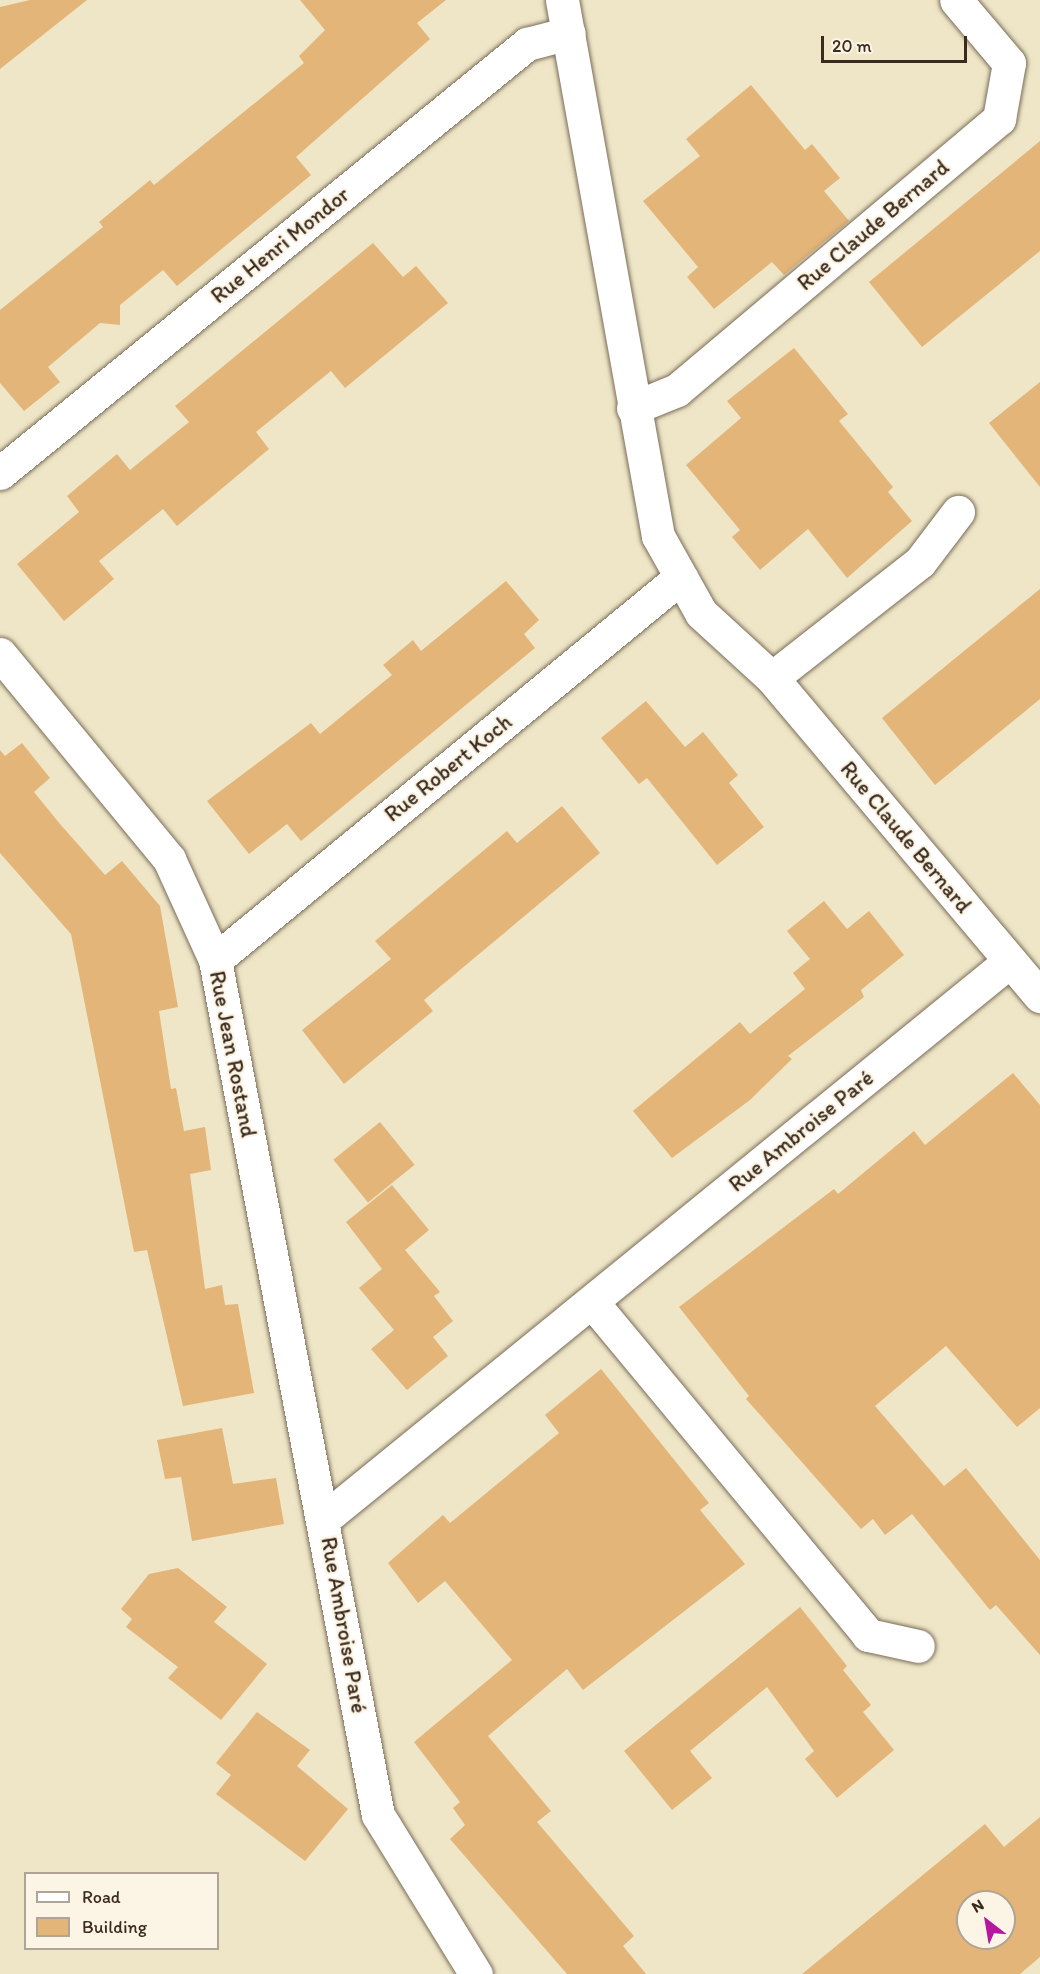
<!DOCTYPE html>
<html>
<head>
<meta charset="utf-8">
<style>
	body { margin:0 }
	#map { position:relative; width:1040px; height:1974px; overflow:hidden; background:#efe6c7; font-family:Itim,sans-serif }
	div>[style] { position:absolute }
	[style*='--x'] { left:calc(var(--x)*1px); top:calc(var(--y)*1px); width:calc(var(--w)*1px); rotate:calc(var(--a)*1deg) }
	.building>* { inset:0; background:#e3b579; transform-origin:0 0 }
	.roads { filter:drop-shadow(0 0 2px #7a6c59) drop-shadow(0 0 2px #7a6c59) }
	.street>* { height:33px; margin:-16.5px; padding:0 16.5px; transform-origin:16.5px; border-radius:16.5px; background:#fff }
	span { translate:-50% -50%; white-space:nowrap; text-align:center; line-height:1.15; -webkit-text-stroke:4.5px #fcf5e5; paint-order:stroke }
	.street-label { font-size:22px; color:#3b2a1e }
	.legend { position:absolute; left:24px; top:1872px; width:195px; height:78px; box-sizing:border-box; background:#fcf5e5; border:2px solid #afa495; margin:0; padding:8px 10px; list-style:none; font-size:18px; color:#3b2a1e }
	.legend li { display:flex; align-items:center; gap:12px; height:30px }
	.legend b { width:30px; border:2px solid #afa495 }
	.north { position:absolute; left:956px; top:1890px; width:60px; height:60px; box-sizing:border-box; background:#fcf5e5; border:2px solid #afa495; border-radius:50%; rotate:329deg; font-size:16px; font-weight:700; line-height:24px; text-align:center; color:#3b2a1e }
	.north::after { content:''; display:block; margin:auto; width:21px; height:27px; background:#b5179e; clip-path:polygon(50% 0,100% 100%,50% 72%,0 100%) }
	.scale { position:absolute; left:821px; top:36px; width:146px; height:27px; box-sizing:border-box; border:3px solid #3b2a1e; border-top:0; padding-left:8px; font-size:18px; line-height:21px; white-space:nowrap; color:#3b2a1e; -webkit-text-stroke:4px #fcf5e5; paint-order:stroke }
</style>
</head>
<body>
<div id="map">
	<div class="building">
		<i style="clip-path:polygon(30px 0,87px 0,0 69px,0 7px)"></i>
		<i style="clip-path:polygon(300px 0,446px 0,417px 23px,430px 39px,296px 157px,311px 175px,177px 286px,163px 270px,120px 305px,120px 325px,100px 323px,48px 367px,60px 382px,24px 411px,0 383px,0 310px,103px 227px,99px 222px,150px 180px,154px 185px,304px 63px,299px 56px,325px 30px)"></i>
		<i style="clip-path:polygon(751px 85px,805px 150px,812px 144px,840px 178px,824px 191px,849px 221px,784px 275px,772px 262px,714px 309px,687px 277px,698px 267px,643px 201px,700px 156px,686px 139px)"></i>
		<i style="clip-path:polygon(1040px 141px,1040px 251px,922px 347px,869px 282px)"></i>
		<i style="clip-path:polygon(373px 243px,403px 277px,416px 266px,448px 303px,345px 388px,331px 371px,256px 432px,269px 449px,177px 526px,163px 509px,99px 561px,114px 579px,64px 621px,17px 564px,79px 512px,67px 496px,117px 454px,130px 470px,189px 422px,175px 406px)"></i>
		<i style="clip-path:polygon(794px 348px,848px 414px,839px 421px,893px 487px,888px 492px,912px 521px,847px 578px,808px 529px,760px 570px,732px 537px,740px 530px,686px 465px,741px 418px,727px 401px)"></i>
		<i style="clip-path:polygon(1040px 382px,1040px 487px,989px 423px)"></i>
		<i style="clip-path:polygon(506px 581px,539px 620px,524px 634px,535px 648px,301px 841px,287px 824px,249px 854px,207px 801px,311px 723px,320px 734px,392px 675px,383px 665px,413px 640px,421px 651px)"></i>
		<i style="clip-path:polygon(1040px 589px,1040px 699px,935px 785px,882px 718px)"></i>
		<i style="clip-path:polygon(646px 701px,685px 747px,703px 732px,738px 775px,729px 783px,764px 827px,717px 865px,647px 778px,639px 784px,601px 738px)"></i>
		<i style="clip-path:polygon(22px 743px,50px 778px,34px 792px,60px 824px,105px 875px,122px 861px,160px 906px,178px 1007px,159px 1011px,171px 1089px,176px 1088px,184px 1131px,205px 1127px,211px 1170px,190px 1174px,205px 1289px,222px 1285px,225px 1305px,238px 1304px,254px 1393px,183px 1406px,147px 1250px,134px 1252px,71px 934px,0 853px,0 750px,5px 756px)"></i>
		<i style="clip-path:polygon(562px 806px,600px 853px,424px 1000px,433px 1011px,344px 1084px,302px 1030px,391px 959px,375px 941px,507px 831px,517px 843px)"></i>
		<i style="clip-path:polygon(824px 901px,847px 929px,869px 911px,904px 955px,861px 990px,864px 997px,788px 1056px,792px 1059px,750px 1100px,672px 1158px,633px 1111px,740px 1022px,750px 1034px,805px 989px,793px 973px,810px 959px,787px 931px)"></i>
		<i style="clip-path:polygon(1013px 1073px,1040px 1105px,1040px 1408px,1017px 1427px,946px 1346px,875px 1406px,944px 1486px,966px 1468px,1040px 1560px,1040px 1655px,996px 1605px,990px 1610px,912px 1514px,885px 1535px,873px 1519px,861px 1529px,746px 1399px,749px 1396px,679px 1307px,834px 1189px,838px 1194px,914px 1131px,925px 1145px)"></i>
		<i style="left:380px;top:1122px;width:55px;height:60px;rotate:51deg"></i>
		<i style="clip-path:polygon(392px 1185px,429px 1230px,405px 1250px,440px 1292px,434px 1296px,453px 1321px,433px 1337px,448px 1356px,407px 1390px,371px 1349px,394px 1330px,359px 1288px,382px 1269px,346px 1222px)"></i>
		<i style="clip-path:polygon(601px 1369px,709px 1503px,700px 1510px,745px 1564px,583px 1690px,567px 1669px,488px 1736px,551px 1811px,537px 1822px,634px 1936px,623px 1946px,646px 1974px,567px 1974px,450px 1839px,465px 1825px,453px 1808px,460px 1802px,414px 1742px,512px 1660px,445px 1581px,418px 1603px,388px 1563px,443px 1515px,450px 1523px,559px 1433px,545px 1415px)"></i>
		<i style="clip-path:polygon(222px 1428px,233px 1484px,276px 1478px,284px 1524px,192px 1541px,181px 1477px,165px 1479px,157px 1440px)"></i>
		<i style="clip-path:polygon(178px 1568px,227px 1607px,214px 1622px,267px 1664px,221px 1720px,168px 1678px,178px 1667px,126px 1627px,132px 1619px,121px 1609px,149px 1574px)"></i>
		<i style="clip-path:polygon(800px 1607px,847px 1666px,843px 1670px,871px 1705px,863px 1712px,894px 1750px,837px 1798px,805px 1759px,814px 1751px,767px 1687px,690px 1751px,712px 1778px,672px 1810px,624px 1751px)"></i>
		<i style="clip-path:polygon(257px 1712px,310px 1750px,297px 1766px,348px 1809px,305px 1861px,216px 1794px,231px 1775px,216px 1763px)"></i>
		<i style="clip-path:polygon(evenodd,1040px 1817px,1040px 1957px,1020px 1974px,802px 1974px,985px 1824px,1004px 1847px,1040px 1817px,968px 1902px,1004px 1902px,1004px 1938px,968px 1938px,968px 1902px)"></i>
	</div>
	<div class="roads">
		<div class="street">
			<i style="--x:562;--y:0;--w:545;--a:79.85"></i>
			<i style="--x:658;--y:536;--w:88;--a:60.8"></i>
			<i style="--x:701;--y:613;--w:96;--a:42.5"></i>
			<i style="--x:772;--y:678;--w:416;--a:49.9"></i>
			<i style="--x:633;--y:408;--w:48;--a:-22.2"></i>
			<i style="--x:677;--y:390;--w:421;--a:-40.1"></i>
			<i style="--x:999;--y:119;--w:57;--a:-79.9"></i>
			<i style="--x:1009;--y:63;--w:82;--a:-130.1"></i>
			<i style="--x:0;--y:473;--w:680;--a:-39.15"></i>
			<i style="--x:527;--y:44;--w:43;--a:-14.7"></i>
			<i style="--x:0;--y:654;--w:266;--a:50.5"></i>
			<i style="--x:169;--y:859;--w:111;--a:65.5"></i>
			<i style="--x:215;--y:960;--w:870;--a:79.21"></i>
			<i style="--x:378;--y:1815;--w:187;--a:58.4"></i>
			<i style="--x:772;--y:678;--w:188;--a:-38.1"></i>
			<i style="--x:920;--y:562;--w:63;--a:-52.8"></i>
			<i style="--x:215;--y:960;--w:603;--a:-39.42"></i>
			<i style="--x:592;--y:1302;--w:433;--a:50.3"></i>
			<i style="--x:868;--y:1635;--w:51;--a:12.4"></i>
			<i style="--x:325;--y:1518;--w:883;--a:-39.12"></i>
		</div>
	</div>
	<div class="street-label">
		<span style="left:873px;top:225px;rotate:-40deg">Rue Claude Bernard</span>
		<span style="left:280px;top:245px;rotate:-39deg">Rue Henri Mondor</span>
		<span style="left:448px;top:768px;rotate:-39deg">Rue Robert Koch</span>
		<span style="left:906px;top:837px;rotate:50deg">Rue Claude Bernard</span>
		<span style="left:233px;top:1054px;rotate:79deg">Rue Jean Rostand</span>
		<span style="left:801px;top:1131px;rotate:-39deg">Rue Ambroise Paré</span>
		<span style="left:344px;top:1625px;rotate:80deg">Rue Ambroise Paré</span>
	</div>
	<ul class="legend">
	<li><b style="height:8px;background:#fff"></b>Road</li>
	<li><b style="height:16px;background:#e3b579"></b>Building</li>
	</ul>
	<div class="north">N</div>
	<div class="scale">20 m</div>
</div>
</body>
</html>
